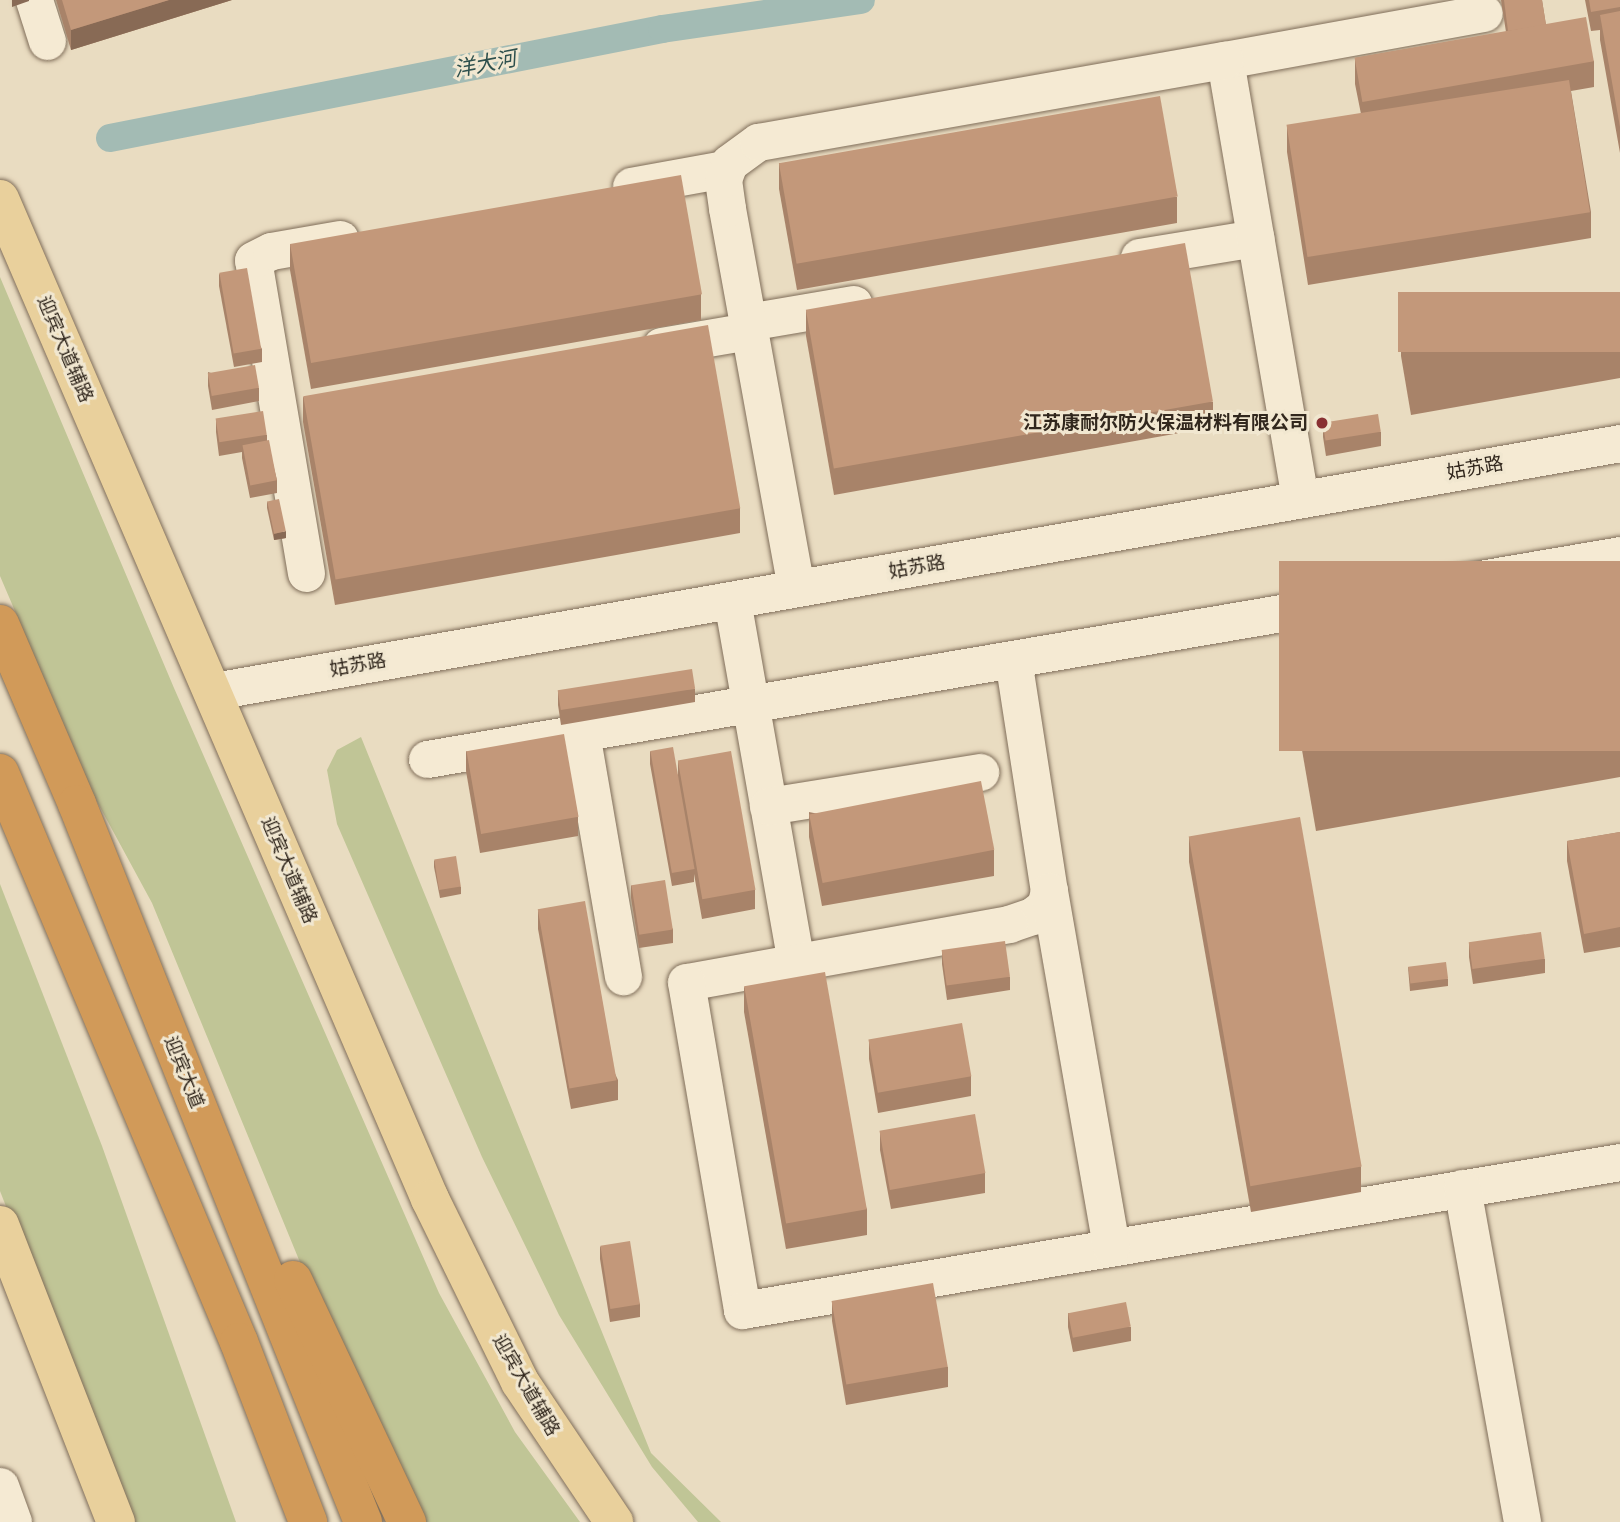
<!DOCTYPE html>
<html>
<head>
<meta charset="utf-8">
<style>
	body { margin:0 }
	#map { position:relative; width:1620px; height:1522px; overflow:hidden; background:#e9dcc1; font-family:Bitter,"Noto Sans SC",serif }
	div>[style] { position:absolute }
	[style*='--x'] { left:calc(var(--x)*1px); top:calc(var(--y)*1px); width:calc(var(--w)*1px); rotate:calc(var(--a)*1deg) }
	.green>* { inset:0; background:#c0c596 }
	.canal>* { height:28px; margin:-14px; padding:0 14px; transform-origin:14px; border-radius:14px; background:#a3bbb4 }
	.roads { filter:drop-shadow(0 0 2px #806e5a) drop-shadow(0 0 2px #806e5a) }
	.minor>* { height:37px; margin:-18.5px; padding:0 18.5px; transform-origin:18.5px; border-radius:18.5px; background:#f5ead3 }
	.major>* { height:38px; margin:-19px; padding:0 19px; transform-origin:19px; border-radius:19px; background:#e9d09c }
	.highway>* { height:38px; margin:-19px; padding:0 19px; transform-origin:19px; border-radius:19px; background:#d19a59 }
	.wall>* { inset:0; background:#a88369 }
	.shaded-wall>* { inset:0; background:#886a55 }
	.building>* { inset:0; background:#c3987a; transform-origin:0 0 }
	.dots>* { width:19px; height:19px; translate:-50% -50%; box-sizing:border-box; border:4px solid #f1e7d0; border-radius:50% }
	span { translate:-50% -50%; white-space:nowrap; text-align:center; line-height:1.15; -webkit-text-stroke:6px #f1e7d0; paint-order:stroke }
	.street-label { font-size:19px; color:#31271d }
	.poi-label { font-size:19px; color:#31271d; font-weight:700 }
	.right { translate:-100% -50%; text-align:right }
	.water-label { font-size:21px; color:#2e504d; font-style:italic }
</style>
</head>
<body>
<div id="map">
	<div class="green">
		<i style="clip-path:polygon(0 277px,174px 688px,439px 1293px,515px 1432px,580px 1522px,407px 1522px,152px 903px,95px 798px,0 576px)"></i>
		<i style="clip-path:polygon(361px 737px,651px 1453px,721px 1522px,698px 1522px,652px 1467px,559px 1315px,482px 1157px,337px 824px,327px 770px,337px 750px)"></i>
		<i style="clip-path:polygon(0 884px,102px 1146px,236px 1522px,129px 1522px,0 1191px)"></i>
	</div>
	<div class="canal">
		<i style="--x:110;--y:138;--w:563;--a:-11.17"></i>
		<i style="--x:662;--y:29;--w:201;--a:-8.3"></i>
	</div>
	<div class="roads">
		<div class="minor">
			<i style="--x:34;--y:0;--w:43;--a:72.4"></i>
			<i style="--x:631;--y:186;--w:96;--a:-10.3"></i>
			<i style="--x:1139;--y:257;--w:118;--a:-9.3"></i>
			<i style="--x:748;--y:322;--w:107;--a:-9.7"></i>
			<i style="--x:661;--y:346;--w:89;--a:-9.7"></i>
			<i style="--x:1300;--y:499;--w:445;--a:-99.7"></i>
			<i style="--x:1225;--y:60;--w:263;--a:-10.3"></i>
			<i style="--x:306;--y:573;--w:317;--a:-99.6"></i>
			<i style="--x:253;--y:260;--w:20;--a:-27"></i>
			<i style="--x:271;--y:251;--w:70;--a:-9.9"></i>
			<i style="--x:796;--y:588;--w:386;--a:-100.3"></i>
			<i style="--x:727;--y:208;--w:29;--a:-98"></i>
			<i style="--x:723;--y:179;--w:17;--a:-69"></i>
			<i style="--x:729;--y:163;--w:36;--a:-36"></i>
			<i style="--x:758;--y:142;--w:474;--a:-10"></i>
			<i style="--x:732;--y:600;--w:368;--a:80"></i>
			<i style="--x:1013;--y:659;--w:235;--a:81.2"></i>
			<i style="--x:1049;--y:891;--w:16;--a:105"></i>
			<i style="--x:1045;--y:906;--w:16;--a:142"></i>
			<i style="--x:1032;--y:916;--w:24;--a:161"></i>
			<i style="--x:1009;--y:924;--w:328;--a:169.8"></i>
			<i style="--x:686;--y:982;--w:333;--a:80.3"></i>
			<i style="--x:742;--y:1310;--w:890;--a:-9.57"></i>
			<i style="--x:214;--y:691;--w:1428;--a:-10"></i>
			<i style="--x:581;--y:733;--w:247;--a:80.2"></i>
			<i style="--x:427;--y:759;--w:1210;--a:-9.7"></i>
			<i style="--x:768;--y:806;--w:215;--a:-9.1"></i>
			<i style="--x:1049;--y:891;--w:361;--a:80.1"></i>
			<i style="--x:1462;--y:1188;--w:339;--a:79.8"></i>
			<i style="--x:0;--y:1486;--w:38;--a:70"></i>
		</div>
		<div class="major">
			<i style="--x:0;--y:199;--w:1089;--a:66.73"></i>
			<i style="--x:430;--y:1199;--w:204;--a:63.8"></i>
			<i style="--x:520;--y:1382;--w:169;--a:56.1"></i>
			<i style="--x:0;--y:1225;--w:319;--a:68.7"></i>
		</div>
		<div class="highway">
			<i style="--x:0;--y:624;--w:196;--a:66.8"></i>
			<i style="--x:77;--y:804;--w:773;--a:68.28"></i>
			<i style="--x:0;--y:773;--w:617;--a:67.22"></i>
			<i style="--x:239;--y:1342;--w:193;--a:69"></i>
			<i style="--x:293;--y:1280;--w:268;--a:64.8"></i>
		</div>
	</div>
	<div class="wall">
		<i style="clip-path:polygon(56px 0,232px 0,71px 50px)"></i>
		<i style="clip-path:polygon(1501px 0,1542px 0,1546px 25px,1594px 61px,1594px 87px,1571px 91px,1591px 212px,1591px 238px,1308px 285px,1287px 152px,1287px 127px,1361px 114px,1355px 84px,1355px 58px,1506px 32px)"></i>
		<i style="clip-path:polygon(1585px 0,1620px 0,1620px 153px,1600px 40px,1600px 30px,1591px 31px)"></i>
		<i style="clip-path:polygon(779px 163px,1177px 197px,1177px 223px,797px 290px,779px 189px)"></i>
		<i style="clip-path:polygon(290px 244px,701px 294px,701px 320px,311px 389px,290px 270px)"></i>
		<i style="clip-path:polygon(219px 273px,262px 349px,262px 362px,234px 367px,219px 286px)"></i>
		<i style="clip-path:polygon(1620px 292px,1620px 378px,1411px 415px,1401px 356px,1401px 331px)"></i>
		<i style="clip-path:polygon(806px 311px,1213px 402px,1213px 427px,834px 495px,806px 336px)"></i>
		<i style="clip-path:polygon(208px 372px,259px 388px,259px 401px,212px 410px,208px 386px)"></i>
		<i style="clip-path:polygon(303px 397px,740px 508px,740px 533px,335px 605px,303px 422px)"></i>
		<i style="clip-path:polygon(216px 419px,267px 435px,267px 440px,277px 480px,277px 493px,250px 498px,242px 458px,242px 452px,219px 456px,216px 432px)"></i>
		<i style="clip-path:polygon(1323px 424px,1381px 432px,1381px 446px,1326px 456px,1323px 437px)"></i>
		<i style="clip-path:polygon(267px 501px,286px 538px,274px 540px,267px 508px)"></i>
		<i style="clip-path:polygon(1620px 561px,1620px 777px,1316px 831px,1284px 646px,1284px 620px)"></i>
		<i style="clip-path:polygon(695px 689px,695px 702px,561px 725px,558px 705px,558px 692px)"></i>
		<i style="clip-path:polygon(466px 751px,578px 817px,578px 836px,480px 853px,466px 771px)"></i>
		<i style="clip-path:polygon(650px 751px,678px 775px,678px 761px,755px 890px,755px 909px,702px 919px,694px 874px,694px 882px,672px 886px,650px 764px)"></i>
		<i style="clip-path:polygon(809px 812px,994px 850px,994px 876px,822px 906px,809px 837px)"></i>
		<i style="clip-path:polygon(1620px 832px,1620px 947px,1584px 953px,1567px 861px,1567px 841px)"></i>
		<i style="clip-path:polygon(1189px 837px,1361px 1167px,1361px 1192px,1251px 1212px,1189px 862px)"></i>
		<i style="clip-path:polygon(434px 860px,461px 887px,461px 894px,440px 898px,434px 867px)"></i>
		<i style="clip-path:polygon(631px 885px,673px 929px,673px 943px,639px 948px,631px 898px)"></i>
		<i style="clip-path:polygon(538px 910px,618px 1080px,618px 1100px,571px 1109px,538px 929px)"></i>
		<i style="clip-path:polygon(1469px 944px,1545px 959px,1545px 973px,1473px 984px,1469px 957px)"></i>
		<i style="clip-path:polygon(942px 950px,1010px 977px,1010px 990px,947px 1000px,942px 964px)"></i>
		<i style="clip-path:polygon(1408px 967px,1448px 979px,1448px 986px,1410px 991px)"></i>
		<i style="clip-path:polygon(744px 986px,867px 1209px,867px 1235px,786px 1249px,744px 1012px)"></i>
		<i style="clip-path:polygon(869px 1040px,971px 1076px,971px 1096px,878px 1113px,869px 1059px)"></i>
		<i style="clip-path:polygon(880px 1131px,985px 1173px,985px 1193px,891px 1209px,880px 1150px)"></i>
		<i style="clip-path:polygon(600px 1246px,640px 1304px,640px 1317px,610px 1322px,600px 1259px)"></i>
		<i style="clip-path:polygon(832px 1302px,948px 1367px,948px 1387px,846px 1405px,832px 1321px)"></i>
		<i style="clip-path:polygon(1068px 1313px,1131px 1327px,1131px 1341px,1073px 1352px,1068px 1327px)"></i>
	</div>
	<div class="shaded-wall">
		<i style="clip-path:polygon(12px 0,29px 0,29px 1px,12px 7px)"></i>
		<i style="clip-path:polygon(169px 0,232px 0,71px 50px,71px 30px)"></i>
		<i style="clip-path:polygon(286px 531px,286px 538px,274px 540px,274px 534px)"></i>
	</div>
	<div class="building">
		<i style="clip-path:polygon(62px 0,169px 0,71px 30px)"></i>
		<i style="clip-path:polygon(1504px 0,1542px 0,1546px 25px,1508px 31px)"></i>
		<i style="clip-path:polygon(1589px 0,1620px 0,1620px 7px,1591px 12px)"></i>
		<i style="clip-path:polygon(1620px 11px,1620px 127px,1600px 15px)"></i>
		<i style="left:1586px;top:17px;width:45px;height:235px;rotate:80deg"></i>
		<i style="left:1569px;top:80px;width:134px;height:286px;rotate:81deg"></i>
		<i style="left:1160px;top:96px;width:102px;height:387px;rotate:80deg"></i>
		<i style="left:681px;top:175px;width:121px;height:397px;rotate:80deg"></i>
		<i style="left:1185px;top:243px;width:161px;height:385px;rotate:80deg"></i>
		<i style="left:247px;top:268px;width:82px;height:28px;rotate:80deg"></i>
		<i style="left:1620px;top:292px;width:60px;height:222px;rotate:90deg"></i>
		<i style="left:708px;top:325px;width:186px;height:411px;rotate:80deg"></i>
		<i style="left:255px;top:365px;width:23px;height:48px;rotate:80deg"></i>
		<i style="left:263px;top:411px;width:24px;height:48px;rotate:81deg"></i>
		<i style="left:1378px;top:414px;width:18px;height:56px;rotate:81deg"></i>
		<i style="left:269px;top:440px;width:41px;height:27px;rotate:79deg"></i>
		<i style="left:279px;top:499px;width:33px;height:12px;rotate:78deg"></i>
		<i style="left:1620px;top:561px;width:190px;height:341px;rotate:90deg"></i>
		<i style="left:692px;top:669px;width:20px;height:136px;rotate:81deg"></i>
		<i style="left:564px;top:734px;width:84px;height:99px;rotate:80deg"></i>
		<i style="left:673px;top:747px;width:124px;height:23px;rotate:80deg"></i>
		<i style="left:731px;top:751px;width:141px;height:54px;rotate:80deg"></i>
		<i style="left:981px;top:781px;width:70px;height:175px;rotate:79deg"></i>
		<i style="left:1300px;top:817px;width:355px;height:113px;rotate:80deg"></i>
		<i style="clip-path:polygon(1620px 832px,1620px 927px,1584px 934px,1567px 841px)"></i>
		<i style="left:456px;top:856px;width:31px;height:22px;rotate:81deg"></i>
		<i style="left:665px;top:880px;width:50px;height:34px;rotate:81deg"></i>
		<i style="left:585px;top:901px;width:182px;height:48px;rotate:80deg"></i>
		<i style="left:1541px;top:932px;width:27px;height:73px;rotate:82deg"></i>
		<i style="left:1005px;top:941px;width:36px;height:64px;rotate:82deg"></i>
		<i style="left:1446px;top:962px;width:17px;height:38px;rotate:83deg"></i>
		<i style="left:825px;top:972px;width:241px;height:82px;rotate:80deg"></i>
		<i style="left:962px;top:1023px;width:54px;height:95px;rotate:80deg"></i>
		<i style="left:975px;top:1114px;width:60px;height:97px;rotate:80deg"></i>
		<i style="left:630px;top:1241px;width:64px;height:30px;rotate:81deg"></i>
		<i style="left:933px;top:1283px;width:85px;height:103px;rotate:80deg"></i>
		<i style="left:1126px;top:1302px;width:25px;height:59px;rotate:79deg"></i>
	</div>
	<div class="dots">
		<i style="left:1322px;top:423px;background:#893133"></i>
	</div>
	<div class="street-label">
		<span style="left:65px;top:349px;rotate:67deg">迎宾大道辅路</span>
		<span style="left:1475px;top:468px;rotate:-10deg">姑苏路</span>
		<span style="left:917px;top:567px;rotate:-10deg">姑苏路</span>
		<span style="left:358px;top:665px;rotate:-10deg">姑苏路</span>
		<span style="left:289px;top:870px;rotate:67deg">迎宾大道辅路</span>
		<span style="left:184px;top:1072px;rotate:68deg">迎宾大道</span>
		<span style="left:526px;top:1385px;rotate:60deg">迎宾大道辅路</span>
	</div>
	<div class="poi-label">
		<span class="right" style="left:1308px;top:423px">江苏康耐尔防火保温材料有限公司</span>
	</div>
	<div class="water-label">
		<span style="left:485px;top:64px;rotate:-11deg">洋大河</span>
	</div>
</div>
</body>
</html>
